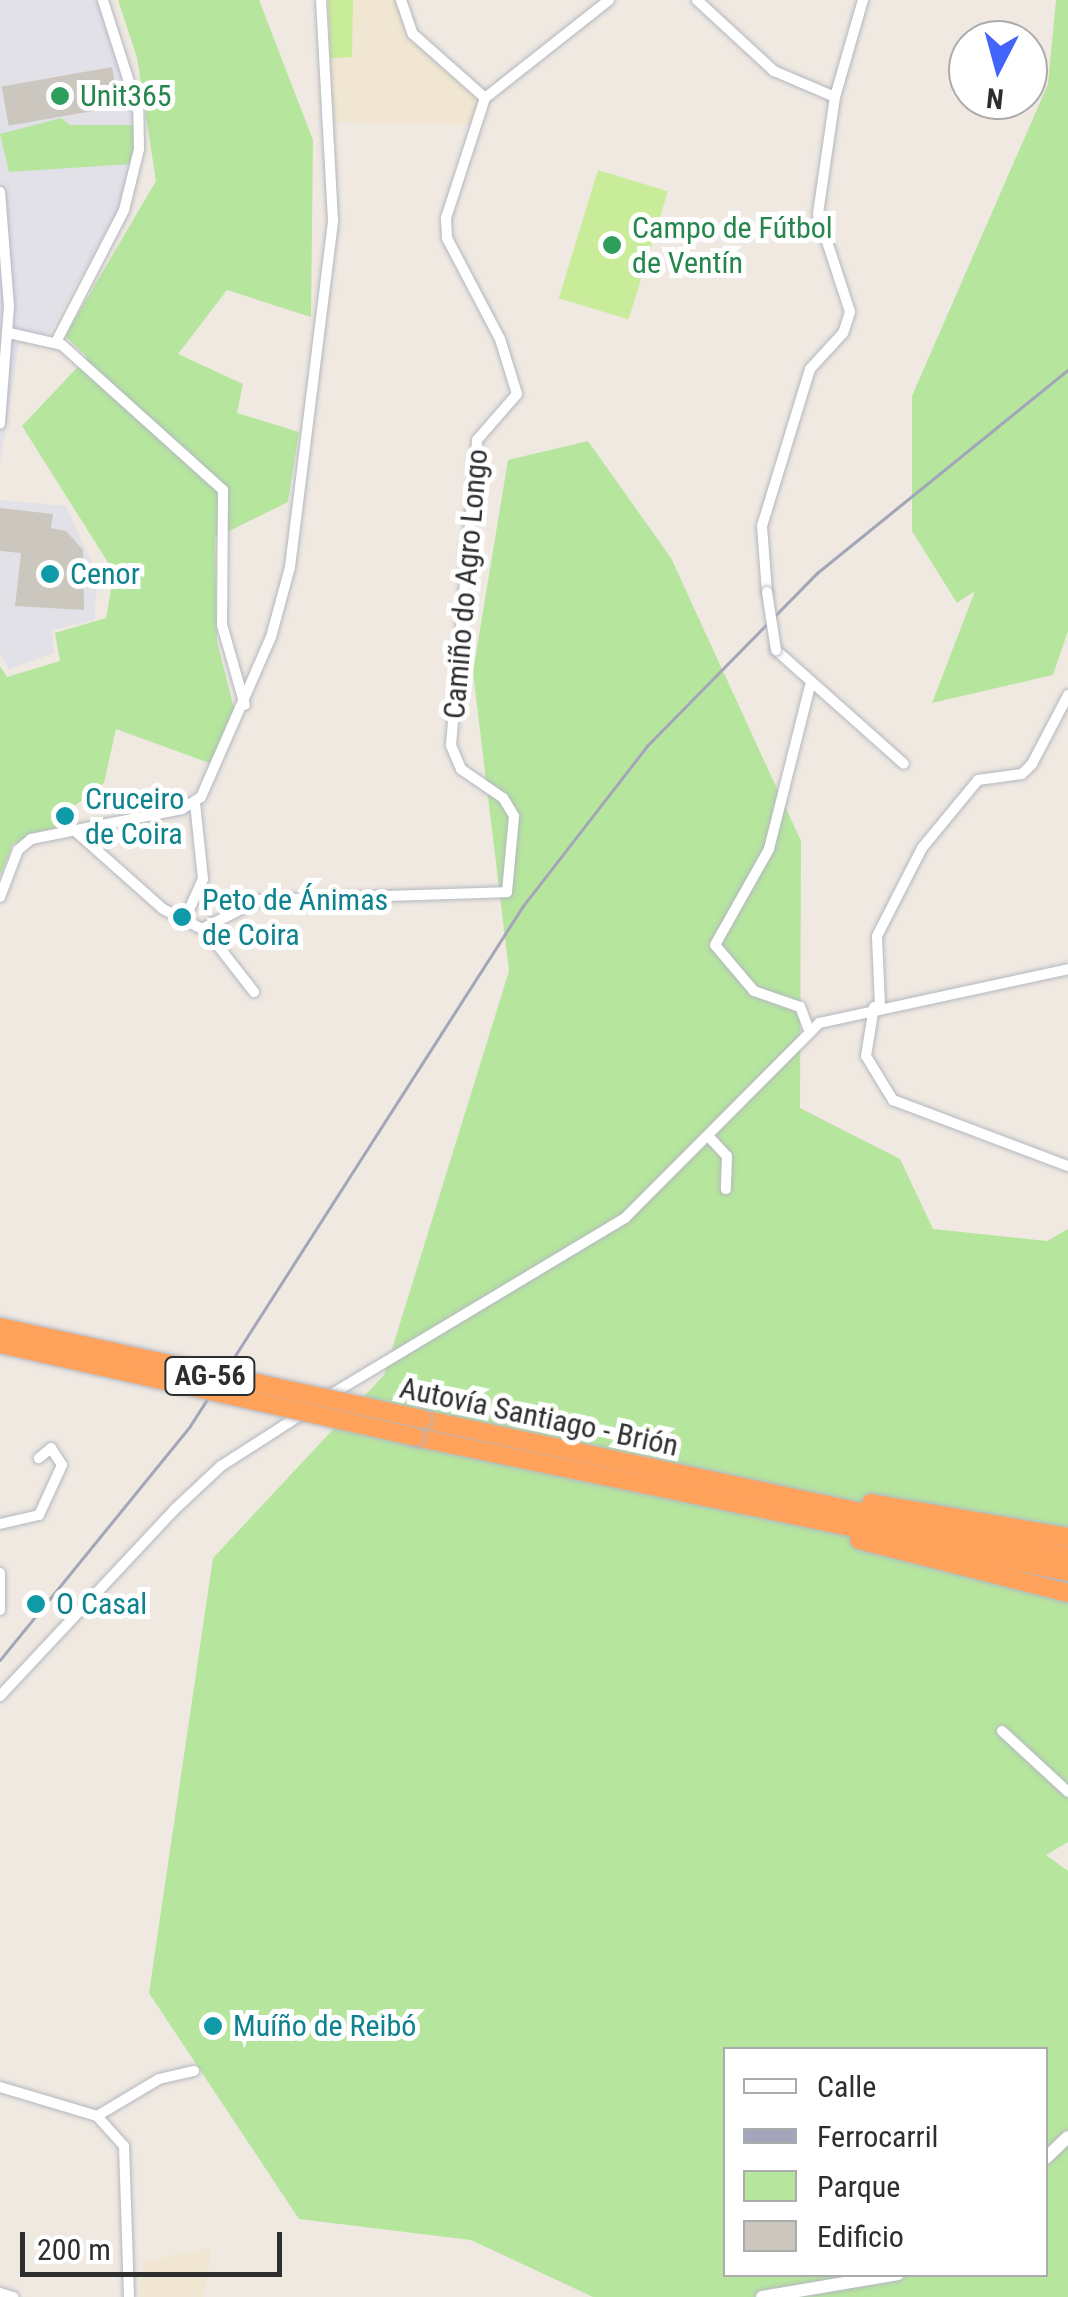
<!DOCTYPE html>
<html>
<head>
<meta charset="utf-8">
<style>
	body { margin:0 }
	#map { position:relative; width:1068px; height:2297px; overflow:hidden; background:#efe9e1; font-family:"Roboto Condensed",sans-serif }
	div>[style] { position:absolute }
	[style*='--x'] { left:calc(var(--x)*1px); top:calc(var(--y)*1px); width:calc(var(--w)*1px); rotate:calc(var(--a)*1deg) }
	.industrial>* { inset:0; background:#e3e1e8 }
	.education>* { inset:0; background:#f0e6d1 }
	.green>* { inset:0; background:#b6e59e }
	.pitch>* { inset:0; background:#c9ec9a; transform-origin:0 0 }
	.building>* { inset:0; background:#cbc7bf; transform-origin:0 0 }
	.roads { filter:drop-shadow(0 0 2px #b4b7c1) drop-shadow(0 0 2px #b4b7c1) }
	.minor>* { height:10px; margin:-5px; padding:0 5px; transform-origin:5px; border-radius:5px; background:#fff }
	.tertiary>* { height:12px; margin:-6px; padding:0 6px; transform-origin:6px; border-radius:6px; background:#fff }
	.motorway>* { height:18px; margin:-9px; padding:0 9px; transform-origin:9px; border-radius:9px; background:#ffa35c }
	.rail>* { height:2.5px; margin:-1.25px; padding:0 1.25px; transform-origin:1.25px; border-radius:1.25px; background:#a3a6b8 }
	.bridges { filter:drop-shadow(0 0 2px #b4b7c1) drop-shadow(0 0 2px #b4b7c1) }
	.minor-bridge>* { height:10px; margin:-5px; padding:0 5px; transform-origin:5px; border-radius:5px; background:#fff }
	.motorway-bridge>* { height:18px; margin:-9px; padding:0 9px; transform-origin:9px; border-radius:9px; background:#ffa35c }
	.dots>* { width:28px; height:28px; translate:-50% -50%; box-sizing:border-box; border:5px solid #fff; border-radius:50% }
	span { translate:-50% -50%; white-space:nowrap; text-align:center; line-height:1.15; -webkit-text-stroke:10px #fff; paint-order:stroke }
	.shield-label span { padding:2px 8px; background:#fff; border:2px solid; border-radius:8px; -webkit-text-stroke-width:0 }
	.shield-label { font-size:28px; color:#2e2e2e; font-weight:700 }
	.leisure-label { font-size:30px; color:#27864d }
	.left { translate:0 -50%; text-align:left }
	.culture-label { font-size:30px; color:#0d838f }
	.street-label { font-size:30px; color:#2e2e2e }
	.legend { position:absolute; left:723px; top:2047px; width:325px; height:230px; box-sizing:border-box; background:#fff; border:2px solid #ababab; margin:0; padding:12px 18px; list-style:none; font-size:30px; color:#2e2e2e }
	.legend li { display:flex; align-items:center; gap:20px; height:50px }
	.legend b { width:50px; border:2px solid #ababab }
	.north { position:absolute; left:948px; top:20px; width:100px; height:100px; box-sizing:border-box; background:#fff; border:2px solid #ababab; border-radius:50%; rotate:186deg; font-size:28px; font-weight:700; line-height:40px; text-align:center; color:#2e2e2e }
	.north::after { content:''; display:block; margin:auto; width:35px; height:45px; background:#4264fb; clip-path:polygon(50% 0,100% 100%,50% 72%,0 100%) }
	.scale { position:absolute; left:20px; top:2232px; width:262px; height:45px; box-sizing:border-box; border:5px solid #2e2e2e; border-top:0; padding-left:12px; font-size:30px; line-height:35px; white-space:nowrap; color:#2e2e2e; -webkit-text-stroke:8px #fff; paint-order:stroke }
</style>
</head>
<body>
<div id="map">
	<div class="industrial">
		<i style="clip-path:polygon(0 0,100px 0,138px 129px,123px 201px,50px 332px,19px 344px,0 464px)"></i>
		<i style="clip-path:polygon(0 500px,66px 506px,98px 577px,94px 620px,52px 630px,54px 653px,9px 669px,0 654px)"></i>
	</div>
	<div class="education">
		<i style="clip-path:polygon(328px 0,395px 0,407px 30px,481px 99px,472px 125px,329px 122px)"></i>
		<i style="clip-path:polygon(211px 2248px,204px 2297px,140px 2297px,143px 2262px)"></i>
	</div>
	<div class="green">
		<i style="clip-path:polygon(118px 0,259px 0,313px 140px,311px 317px,227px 290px,178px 354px,243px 384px,237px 413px,299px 432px,288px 502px,215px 538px,217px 642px,236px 716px,212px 764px,116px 729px,104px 783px,63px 815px,64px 827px,13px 844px,0 876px,0 666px,7px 677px,60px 661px,55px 633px,106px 618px,114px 572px,22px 426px,87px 357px,65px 336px,156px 181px,137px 58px)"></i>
		<i style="clip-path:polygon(1056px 0,1068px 0,1068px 631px,1053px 675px,932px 703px,975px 591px,957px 603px,912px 531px,912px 396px,1048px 84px)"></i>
		<i style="clip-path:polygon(61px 118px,70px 125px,137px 125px,131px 164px,9px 172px,0 134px)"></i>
		<i style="clip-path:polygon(evenodd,588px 441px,671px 558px,801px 841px,800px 1108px,900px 1159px,933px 1229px,1047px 1241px,1068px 1229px,1068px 1842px,1046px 1855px,1068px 1871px,1068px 2297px,593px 2297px,471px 2240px,299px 2219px,149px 1993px,213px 1558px,384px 1375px,509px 971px,473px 672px,508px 460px,588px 441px,726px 2050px,1046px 2050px,1046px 2274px,726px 2274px,726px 2050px)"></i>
	</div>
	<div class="pitch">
		<i style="clip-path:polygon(328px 0,353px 0,352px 57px,331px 58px)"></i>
		<i style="left:598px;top:170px;width:73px;height:134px;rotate:17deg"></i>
	</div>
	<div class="building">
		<i style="left:112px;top:67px;width:40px;height:112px;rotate:80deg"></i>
		<i style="clip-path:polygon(0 508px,53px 514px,51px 528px,66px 531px,83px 550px,84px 610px,15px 606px,21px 553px,0 551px)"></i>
	</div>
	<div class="roads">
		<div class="minor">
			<i style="--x:401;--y:0;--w:36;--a:71"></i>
			<i style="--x:413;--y:34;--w:96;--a:41.6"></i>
			<i style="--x:697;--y:0;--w:105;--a:42.7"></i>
			<i style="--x:774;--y:71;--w:66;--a:23.1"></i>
			<i style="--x:835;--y:97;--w:118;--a:98.3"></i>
			<i style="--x:818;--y:214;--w:103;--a:71.9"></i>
			<i style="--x:850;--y:312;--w:22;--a:108"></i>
			<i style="--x:843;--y:333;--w:49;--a:132.5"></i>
			<i style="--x:810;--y:369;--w:164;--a:107"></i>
			<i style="--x:762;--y:526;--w:66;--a:85.7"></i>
			<i style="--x:835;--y:97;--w:101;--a:-73.9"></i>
			<i style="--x:0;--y:192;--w:114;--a:85.5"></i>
			<i style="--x:9;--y:306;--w:118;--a:94.4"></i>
			<i style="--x:9;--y:333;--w:54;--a:12.8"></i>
			<i style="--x:62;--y:345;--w:217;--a:42"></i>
			<i style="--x:223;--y:490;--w:135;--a:90.4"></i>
			<i style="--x:222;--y:625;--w:83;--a:74"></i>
			<i style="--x:56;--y:342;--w:148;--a:-62.7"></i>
			<i style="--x:124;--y:210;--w:63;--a:-76.2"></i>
			<i style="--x:139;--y:149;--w:39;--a:-91"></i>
			<i style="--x:138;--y:110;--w:115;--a:-107.7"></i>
			<i style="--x:776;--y:650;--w:171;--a:41.7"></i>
			<i style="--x:73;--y:829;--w:120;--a:41.6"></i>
			<i style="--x:163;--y:909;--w:44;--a:27.1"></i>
			<i style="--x:202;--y:929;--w:64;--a:-27"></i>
			<i style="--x:259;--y:900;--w:248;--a:-1.8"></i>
			<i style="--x:507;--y:892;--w:76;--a:-84.7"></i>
			<i style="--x:514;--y:816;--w:21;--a:-121"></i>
			<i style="--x:503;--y:798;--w:51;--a:-145.4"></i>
			<i style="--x:461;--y:769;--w:26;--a:-113"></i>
			<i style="--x:451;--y:745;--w:306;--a:-85.1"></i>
			<i style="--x:477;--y:440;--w:61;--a:-49"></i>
			<i style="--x:517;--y:394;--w:58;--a:-107.2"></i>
			<i style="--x:500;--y:339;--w:114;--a:-117.7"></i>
			<i style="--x:447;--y:238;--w:20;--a:-93"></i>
			<i style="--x:446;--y:218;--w:126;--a:-72"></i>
			<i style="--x:485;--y:98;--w:158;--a:-38.3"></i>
			<i style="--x:0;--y:897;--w:50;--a:-69"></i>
			<i style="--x:18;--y:850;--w:17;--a:-40"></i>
			<i style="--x:31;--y:839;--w:154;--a:-11.2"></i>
			<i style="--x:182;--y:809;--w:22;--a:-32"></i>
			<i style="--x:201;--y:797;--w:175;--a:-66.4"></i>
			<i style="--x:271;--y:637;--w:73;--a:-74.8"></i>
			<i style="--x:290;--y:567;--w:349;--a:-82.9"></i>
			<i style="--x:333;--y:221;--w:221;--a:-93.1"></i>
			<i style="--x:184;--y:921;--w:46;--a:-65.7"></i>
			<i style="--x:203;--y:879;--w:76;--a:-96"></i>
			<i style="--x:205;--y:929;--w:80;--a:52.1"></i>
			<i style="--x:880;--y:1006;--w:70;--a:-92.5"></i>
			<i style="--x:877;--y:936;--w:99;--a:-62.9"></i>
			<i style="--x:922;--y:848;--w:88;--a:-50.5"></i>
			<i style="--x:978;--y:780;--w:44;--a:-7.8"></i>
			<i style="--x:1022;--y:774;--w:14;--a:-45"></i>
			<i style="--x:1032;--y:764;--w:78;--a:-62.4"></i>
			<i style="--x:874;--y:1007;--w:50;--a:99.3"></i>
			<i style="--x:866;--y:1056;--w:52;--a:58.5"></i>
			<i style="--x:893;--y:1100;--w:187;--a:20.7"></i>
			<i style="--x:809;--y:1030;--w:25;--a:-111"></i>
			<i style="--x:800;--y:1007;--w:49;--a:-160.8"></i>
			<i style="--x:754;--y:991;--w:60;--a:-130.3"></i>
			<i style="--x:715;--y:945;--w:110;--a:-60.6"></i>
			<i style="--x:769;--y:849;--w:168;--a:-75.9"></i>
			<i style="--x:711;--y:1139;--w:23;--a:47"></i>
			<i style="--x:727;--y:1156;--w:33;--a:92"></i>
			<i style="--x:327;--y:1397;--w:348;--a:-31"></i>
			<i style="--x:625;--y:1218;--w:275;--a:-45.1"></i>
			<i style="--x:819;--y:1023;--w:255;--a:-12.2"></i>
			<i style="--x:0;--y:1524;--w:40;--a:-13"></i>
			<i style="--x:39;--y:1515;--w:55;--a:-65.3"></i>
			<i style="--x:62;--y:1465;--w:20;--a:-123"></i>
			<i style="--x:51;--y:1448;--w:16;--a:140"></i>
			<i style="--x:0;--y:1573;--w:37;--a:90"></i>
			<i style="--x:0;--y:1696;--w:255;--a:-46.9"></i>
			<i style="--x:174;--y:1510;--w:64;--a:-43.1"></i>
			<i style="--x:221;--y:1466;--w:100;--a:-32.7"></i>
			<i style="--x:1002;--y:1731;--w:90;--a:42.7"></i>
			<i style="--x:0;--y:2087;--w:101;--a:16.6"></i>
			<i style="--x:97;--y:2116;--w:40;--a:48"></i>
			<i style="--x:124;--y:2146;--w:151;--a:88.1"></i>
			<i style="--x:97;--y:2116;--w:72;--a:-30.8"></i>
			<i style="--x:159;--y:2079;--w:36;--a:-13"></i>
			<i style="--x:0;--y:2293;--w:14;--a:17"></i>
		</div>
		<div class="tertiary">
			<i style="--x:1046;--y:2158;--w:30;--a:-44"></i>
			<i style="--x:762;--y:2297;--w:138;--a:-9.6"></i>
		</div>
		<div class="motorway">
			<i style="--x:422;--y:1419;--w:660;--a:11.97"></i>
			<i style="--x:415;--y:1437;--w:667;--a:11.68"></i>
			<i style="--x:871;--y:1503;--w:200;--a:9.8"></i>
			<i style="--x:859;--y:1540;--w:216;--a:14.2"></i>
		</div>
	</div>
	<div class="rail">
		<i style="--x:0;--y:1660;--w:301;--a:-50.9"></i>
		<i style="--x:190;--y:1426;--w:617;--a:-57.37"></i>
		<i style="--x:523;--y:906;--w:202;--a:-52.2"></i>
		<i style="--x:647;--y:746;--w:243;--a:-45.5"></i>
		<i style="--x:817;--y:573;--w:323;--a:-39"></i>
	</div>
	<div class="bridges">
		<div class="minor-bridge">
			<i style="--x:767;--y:592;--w:59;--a:81.2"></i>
		</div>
		<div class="motorway-bridge">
			<i style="--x:0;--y:1327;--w:432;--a:12.3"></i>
			<i style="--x:0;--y:1344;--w:425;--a:12.6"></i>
		</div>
	</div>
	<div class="dots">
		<i style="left:60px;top:96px;background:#2e9e5b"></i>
		<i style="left:612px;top:245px;background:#2e9e5b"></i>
		<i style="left:50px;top:574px;background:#0f9aa8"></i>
		<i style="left:65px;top:816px;background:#0f9aa8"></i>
		<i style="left:182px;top:917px;background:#0f9aa8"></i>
		<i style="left:36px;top:1604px;background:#0f9aa8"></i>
		<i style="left:213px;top:2026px;background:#0f9aa8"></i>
	</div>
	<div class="shield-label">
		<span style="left:210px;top:1376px">AG-56</span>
	</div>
	<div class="leisure-label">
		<span class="left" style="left:80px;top:96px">Unit365</span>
		<span class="left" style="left:632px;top:245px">Campo de Fútbol<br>de Ventín</span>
	</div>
	<div class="culture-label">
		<span class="left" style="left:70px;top:574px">Cenor</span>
		<span class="left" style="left:85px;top:816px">Cruceiro<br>de Coira</span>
		<span class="left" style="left:202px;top:917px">Peto de Ánimas<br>de Coira</span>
		<span class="left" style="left:56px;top:1604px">O Casal</span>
		<span class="left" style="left:233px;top:2026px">Muíño de Reibó</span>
	</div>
	<div class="street-label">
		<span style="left:466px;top:584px;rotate:-85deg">Camiño do Agro Longo</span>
		<span style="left:539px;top:1417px;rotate:12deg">Autovía Santiago - Brión</span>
	</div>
	<ul class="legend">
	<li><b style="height:12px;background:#fff"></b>Calle</li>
	<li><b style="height:12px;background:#a3a6b8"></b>Ferrocarril</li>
	<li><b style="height:28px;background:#b6e59e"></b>Parque</li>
	<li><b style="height:28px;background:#cbc7bf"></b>Edificio</li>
	</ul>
	<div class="north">N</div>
	<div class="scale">200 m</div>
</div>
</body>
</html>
